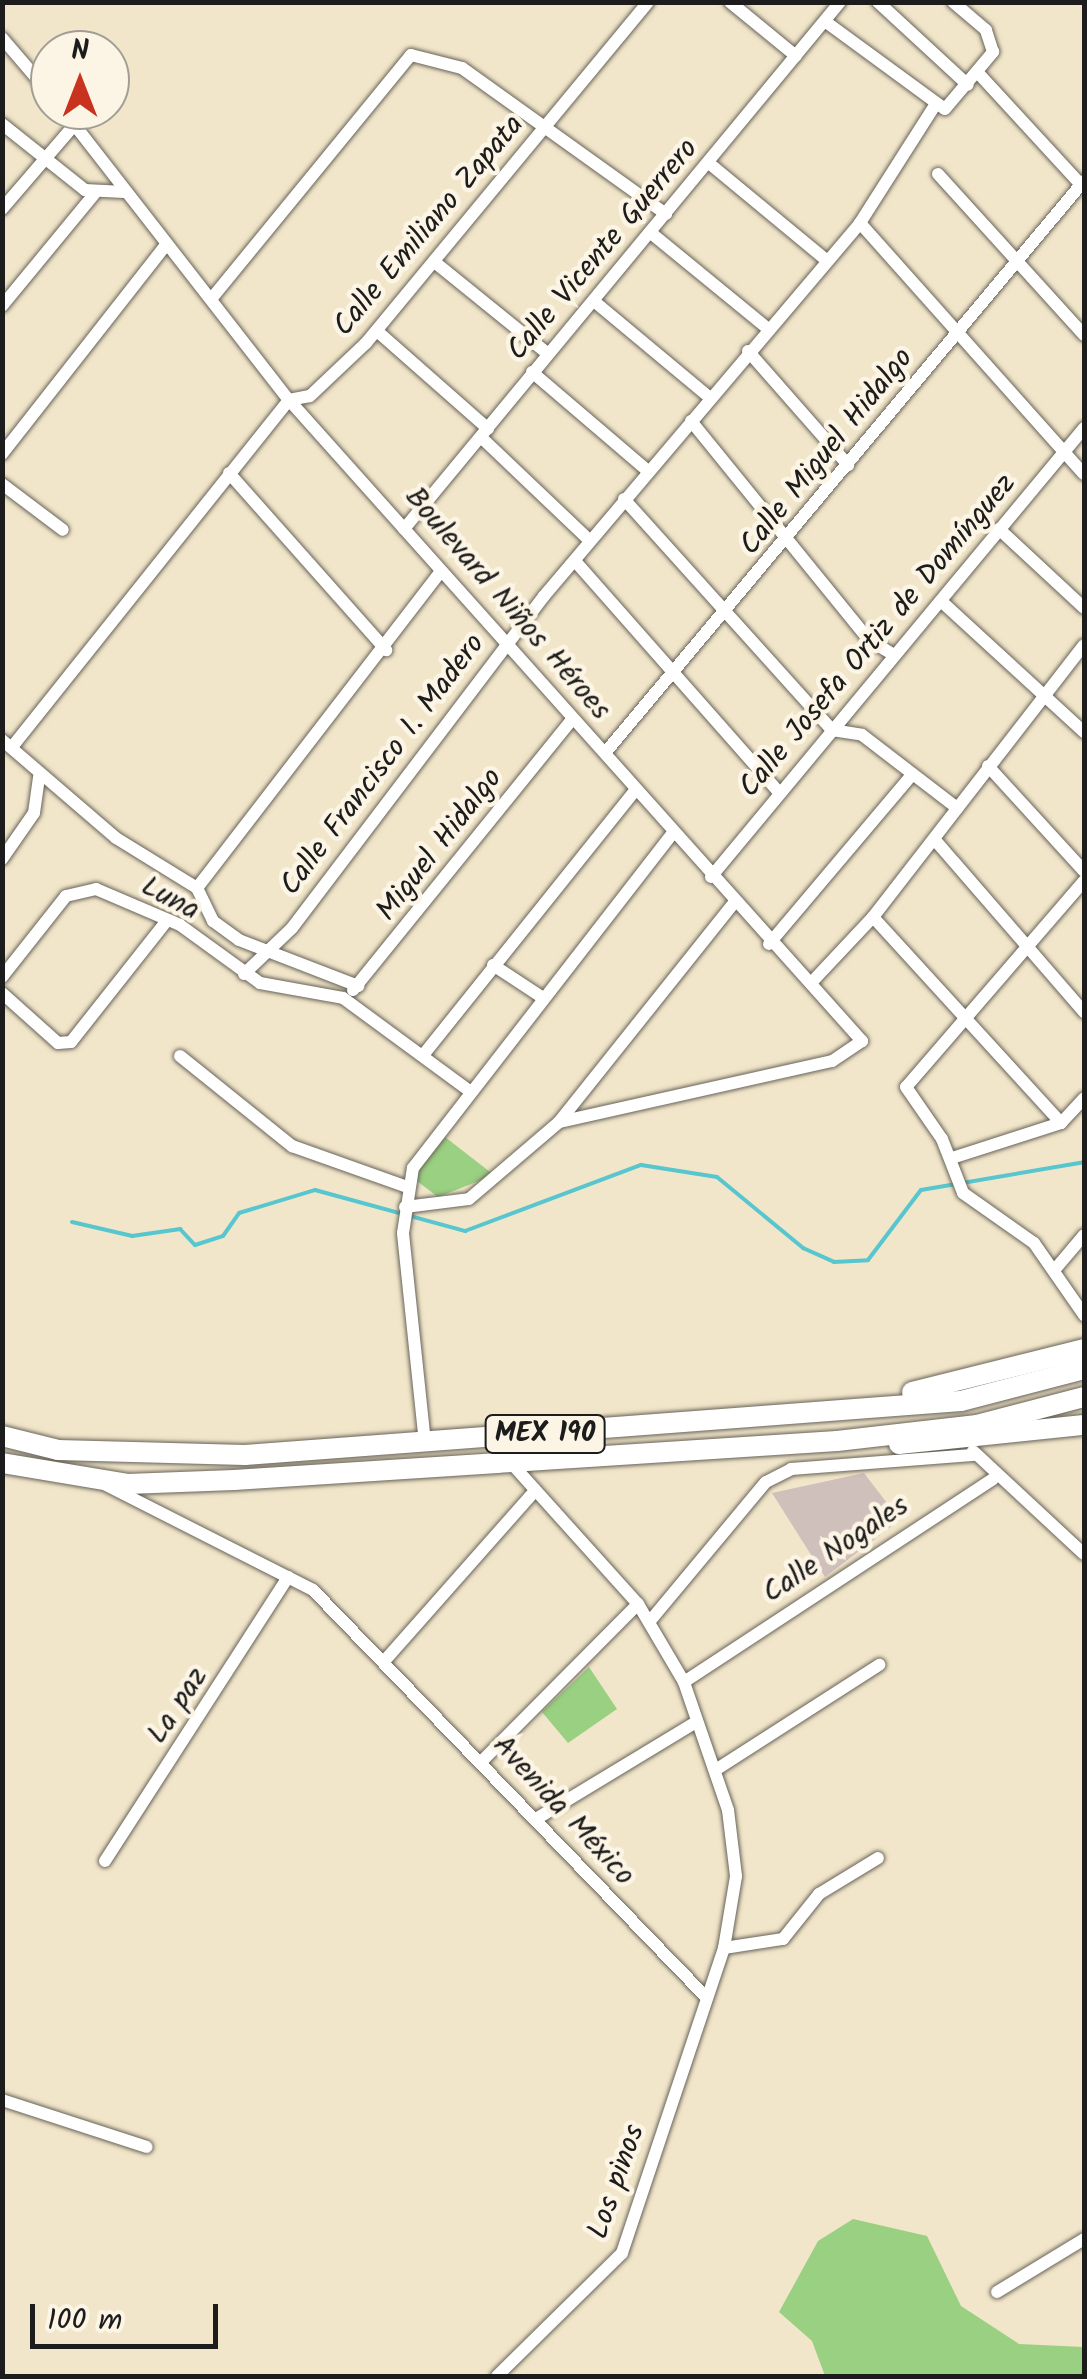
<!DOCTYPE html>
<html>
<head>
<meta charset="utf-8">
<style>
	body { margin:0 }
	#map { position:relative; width:1087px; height:2379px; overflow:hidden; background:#f2e6ca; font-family:Kalam,sans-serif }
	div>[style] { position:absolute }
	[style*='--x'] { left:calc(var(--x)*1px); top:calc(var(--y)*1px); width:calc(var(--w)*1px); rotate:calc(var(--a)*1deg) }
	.industrial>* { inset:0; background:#d0c0bc }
	.green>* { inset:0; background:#9ad081 }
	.stream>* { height:4px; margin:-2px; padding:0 2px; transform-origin:2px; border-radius:2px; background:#58c6ce }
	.roads { filter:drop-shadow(0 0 2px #676359) drop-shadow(0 0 2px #676359) }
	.minor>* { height:12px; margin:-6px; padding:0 6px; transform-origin:6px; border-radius:6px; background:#fff }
	.primary>* { height:20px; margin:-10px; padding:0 10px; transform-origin:10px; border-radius:10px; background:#fff }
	span { translate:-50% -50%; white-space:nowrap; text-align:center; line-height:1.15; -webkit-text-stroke:9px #fcf5e5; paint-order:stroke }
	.shield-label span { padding:2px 8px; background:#fcf5e5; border:2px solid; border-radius:8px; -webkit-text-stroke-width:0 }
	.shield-label { font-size:28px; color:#1c1c1c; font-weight:700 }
	.street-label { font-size:30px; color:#1c1c1c }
	.frame { position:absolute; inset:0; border:5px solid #1c1c1c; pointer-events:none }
	.north { position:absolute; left:30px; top:30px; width:100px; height:100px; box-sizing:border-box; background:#fcf5e5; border:2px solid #a29e95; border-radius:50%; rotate:0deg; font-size:28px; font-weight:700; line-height:40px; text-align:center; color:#1c1c1c }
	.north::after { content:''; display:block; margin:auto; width:35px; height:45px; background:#c8321e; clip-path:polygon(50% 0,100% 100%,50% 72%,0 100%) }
	.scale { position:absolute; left:30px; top:2304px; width:188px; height:45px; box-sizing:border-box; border:5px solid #1c1c1c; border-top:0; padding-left:12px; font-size:30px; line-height:35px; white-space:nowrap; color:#1c1c1c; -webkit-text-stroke:8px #fcf5e5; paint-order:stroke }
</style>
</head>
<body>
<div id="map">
	<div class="industrial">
		<i style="clip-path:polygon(864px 1473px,900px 1520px,825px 1577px,772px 1493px)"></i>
	</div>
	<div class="green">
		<i style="clip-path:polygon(445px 1137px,494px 1175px,438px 1197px,413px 1178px)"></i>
		<i style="clip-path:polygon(589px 1667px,617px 1709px,568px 1743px,542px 1712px)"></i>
		<i style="clip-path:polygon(853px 2219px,927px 2236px,961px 2306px,1019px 2344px,1084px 2347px,1084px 2376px,825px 2376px,812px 2341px,779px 2312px,818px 2241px)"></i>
	</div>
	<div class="stream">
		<i style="--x:72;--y:1222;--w:62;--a:13.1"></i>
		<i style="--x:132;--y:1236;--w:49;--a:-8.3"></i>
		<i style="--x:180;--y:1229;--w:22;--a:47"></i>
		<i style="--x:195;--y:1245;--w:29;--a:-18"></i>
		<i style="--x:223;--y:1236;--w:28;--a:-55"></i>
		<i style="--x:239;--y:1213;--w:79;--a:-16.8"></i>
		<i style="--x:315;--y:1190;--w:156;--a:15.3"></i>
		<i style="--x:465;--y:1231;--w:188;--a:-20.6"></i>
		<i style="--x:641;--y:1165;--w:77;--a:9"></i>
		<i style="--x:717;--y:1177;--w:112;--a:39.5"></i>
		<i style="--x:803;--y:1248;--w:34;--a:24"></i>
		<i style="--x:834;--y:1262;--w:34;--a:-3"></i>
		<i style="--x:868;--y:1260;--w:88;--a:-52.9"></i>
		<i style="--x:921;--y:1190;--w:165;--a:-9.7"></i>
	</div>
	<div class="roads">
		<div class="minor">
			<i style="--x:730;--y:2;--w:85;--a:39.3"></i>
			<i style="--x:878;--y:2;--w:122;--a:42.7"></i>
			<i style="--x:826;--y:22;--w:147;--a:36.2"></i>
			<i style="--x:945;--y:109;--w:75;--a:-49.9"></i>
			<i style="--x:993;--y:52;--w:23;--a:-108"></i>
			<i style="--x:986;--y:30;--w:43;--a:-139.7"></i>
			<i style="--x:2;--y:38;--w:74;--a:49.4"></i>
			<i style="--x:980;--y:75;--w:149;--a:47.4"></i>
			<i style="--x:63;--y:110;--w:368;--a:52.1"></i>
			<i style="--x:289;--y:400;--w:860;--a:48.21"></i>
			<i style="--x:862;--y:1041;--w:36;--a:146"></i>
			<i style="--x:832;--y:1061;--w:280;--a:167.4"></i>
			<i style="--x:559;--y:1122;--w:279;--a:-51.4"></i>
			<i style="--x:2;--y:124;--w:106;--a:38.5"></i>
			<i style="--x:85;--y:190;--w:39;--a:3"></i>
			<i style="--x:710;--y:164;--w:149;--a:39.6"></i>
			<i style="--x:938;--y:174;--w:217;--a:47.8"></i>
			<i style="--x:2;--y:209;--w:112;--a:-49.3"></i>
			<i style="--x:860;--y:223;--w:336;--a:48.3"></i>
			<i style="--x:651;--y:233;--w:149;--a:39.3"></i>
			<i style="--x:437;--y:264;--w:141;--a:39"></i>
			<i style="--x:212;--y:298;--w:314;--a:-50.7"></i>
			<i style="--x:411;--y:55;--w:53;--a:14.3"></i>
			<i style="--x:462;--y:68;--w:251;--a:35.6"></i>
			<i style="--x:595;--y:302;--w:148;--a:39.8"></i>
			<i style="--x:2;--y:306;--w:148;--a:-50.5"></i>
			<i style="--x:377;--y:331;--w:148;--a:41.4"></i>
			<i style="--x:748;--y:351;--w:152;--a:48.7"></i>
			<i style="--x:532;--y:372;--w:153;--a:40.5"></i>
			<i style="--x:691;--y:421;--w:282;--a:50.9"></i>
			<i style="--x:869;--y:640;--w:27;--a:31"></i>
			<i style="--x:484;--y:440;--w:146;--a:43.6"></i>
			<i style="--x:2;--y:454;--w:264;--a:-51.9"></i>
			<i style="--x:229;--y:473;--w:237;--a:48.4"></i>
			<i style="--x:2;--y:484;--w:76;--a:37"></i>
			<i style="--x:624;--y:499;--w:311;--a:48"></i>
			<i style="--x:832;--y:730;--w:30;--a:9"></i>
			<i style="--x:862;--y:735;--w:120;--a:37.5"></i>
			<i style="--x:404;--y:529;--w:684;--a:-50.4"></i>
			<i style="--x:999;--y:529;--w:116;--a:42.9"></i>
			<i style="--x:575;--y:561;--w:307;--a:48.6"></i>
			<i style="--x:941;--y:601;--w:194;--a:42.5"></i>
			<i style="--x:2;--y:740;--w:150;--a:40.7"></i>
			<i style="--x:116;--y:838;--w:95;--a:31.7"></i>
			<i style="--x:197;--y:888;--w:37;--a:64"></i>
			<i style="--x:213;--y:921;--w:32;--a:36"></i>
			<i style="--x:239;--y:940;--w:128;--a:21.1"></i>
			<i style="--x:12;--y:747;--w:444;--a:-51.4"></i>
			<i style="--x:289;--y:400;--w:21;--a:-11"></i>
			<i style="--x:310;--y:396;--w:77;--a:-43.4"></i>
			<i style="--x:366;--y:343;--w:442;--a:-50.4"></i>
			<i style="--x:605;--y:753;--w:746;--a:-50.06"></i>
			<i style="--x:988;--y:766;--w:142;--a:47.6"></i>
			<i style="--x:935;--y:840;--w:228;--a:49.1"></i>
			<i style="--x:2;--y:859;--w:56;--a:-55.2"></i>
			<i style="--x:34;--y:813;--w:37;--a:-82"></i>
			<i style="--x:711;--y:877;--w:584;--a:-50.28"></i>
			<i style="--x:1084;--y:881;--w:272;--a:130.8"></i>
			<i style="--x:906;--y:1087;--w:63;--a:55.3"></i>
			<i style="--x:942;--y:1139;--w:58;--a:68.7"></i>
			<i style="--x:963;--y:1193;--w:87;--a:35.2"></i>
			<i style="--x:1034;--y:1243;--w:88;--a:55.2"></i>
			<i style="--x:197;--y:888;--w:399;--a:-52.4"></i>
			<i style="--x:873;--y:917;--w:279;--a:47.6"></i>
			<i style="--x:1061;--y:1123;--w:114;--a:162.2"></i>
			<i style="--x:769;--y:944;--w:221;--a:-49.8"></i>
			<i style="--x:493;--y:965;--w:56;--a:33.4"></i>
			<i style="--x:244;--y:974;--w:66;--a:-43.8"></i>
			<i style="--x:292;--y:928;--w:417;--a:-52.8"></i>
			<i style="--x:544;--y:596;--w:489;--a:-49.7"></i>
			<i style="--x:860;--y:223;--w:138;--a:-57.5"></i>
			<i style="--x:2;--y:977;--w:103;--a:-51.7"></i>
			<i style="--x:66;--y:896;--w:31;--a:-13"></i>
			<i style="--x:96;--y:889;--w:91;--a:23.2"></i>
			<i style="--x:180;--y:925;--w:99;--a:35.9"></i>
			<i style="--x:260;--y:983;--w:84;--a:10.2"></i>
			<i style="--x:343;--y:998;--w:154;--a:36.3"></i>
			<i style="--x:811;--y:983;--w:91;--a:-46.8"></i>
			<i style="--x:873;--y:917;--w:344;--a:-52.2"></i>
			<i style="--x:353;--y:990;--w:348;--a:-51"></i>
			<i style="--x:2;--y:993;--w:75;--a:41.8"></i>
			<i style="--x:58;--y:1043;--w:13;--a:-4"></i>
			<i style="--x:71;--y:1042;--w:152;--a:-51.7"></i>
			<i style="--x:424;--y:1054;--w:336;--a:-51.3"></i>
			<i style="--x:180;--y:1056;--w:144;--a:38.8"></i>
			<i style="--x:292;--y:1146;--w:122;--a:19.6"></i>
			<i style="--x:1061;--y:1123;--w:34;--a:-47"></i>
			<i style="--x:405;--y:1207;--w:64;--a:-7.1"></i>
			<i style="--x:469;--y:1199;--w:118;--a:-40.5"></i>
			<i style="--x:1057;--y:1267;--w:42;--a:-49.8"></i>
			<i style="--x:425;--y:1443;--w:211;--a:-96"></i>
			<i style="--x:403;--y:1233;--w:66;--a:-81.3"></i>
			<i style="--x:413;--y:1168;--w:423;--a:-52.2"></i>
			<i style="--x:973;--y:1451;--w:151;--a:42.9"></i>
			<i style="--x:106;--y:1485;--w:232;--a:26.9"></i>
			<i style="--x:313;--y:1590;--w:564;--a:46.01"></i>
			<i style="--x:650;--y:1621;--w:181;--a:-50.2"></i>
			<i style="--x:766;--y:1482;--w:28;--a:-27"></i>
			<i style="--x:791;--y:1469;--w:185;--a:-4.4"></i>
			<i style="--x:387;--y:1658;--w:223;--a:-48.5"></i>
			<i style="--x:684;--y:1682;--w:370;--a:-33.3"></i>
			<i style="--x:482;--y:1761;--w:221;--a:-45.2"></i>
			<i style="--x:717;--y:1769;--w:193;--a:-32.7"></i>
			<i style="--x:536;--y:1819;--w:187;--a:-31.2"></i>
			<i style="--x:105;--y:1861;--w:338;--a:-57.2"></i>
			<i style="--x:724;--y:1948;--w:60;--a:-8.7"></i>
			<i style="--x:783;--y:1939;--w:58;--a:-51.3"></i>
			<i style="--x:819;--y:1894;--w:69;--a:-31.4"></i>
			<i style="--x:2;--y:2100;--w:152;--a:18"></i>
			<i style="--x:997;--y:2292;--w:102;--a:-31.3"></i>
			<i style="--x:497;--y:2376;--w:175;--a:-44.5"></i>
			<i style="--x:622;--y:2253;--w:322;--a:-71.5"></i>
			<i style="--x:724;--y:1948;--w:73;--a:-80.5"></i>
			<i style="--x:736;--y:1876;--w:66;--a:-96.9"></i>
			<i style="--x:728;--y:1810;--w:135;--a:-109"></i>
			<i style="--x:684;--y:1682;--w:91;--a:-120.5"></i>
			<i style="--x:638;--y:1604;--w:190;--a:-132"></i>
		</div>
		<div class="primary">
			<i style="--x:912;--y:1392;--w:177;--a:-14"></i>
			<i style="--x:2;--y:1436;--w:58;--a:14"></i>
			<i style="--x:58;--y:1450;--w:187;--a:1.5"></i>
			<i style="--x:245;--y:1455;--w:718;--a:-4.31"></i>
			<i style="--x:961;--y:1401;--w:127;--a:-14.6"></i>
			<i style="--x:899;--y:1444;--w:186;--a:-5.9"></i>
			<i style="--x:2;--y:1463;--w:127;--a:9.5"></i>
			<i style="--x:127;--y:1484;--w:107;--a:-2.1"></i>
			<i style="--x:234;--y:1480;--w:604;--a:-3.7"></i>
			<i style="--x:837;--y:1441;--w:141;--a:-6.5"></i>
			<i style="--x:977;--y:1425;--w:111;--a:-14.7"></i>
		</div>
	</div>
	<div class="shield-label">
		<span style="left:545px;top:1434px">MEX 190</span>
	</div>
	<div class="street-label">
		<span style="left:429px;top:226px;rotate:-50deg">Calle Emiliano Zapata</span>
		<span style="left:603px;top:250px;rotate:-50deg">Calle Vicente Guerrero</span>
		<span style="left:827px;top:452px;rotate:-51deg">Calle Miguel Hidalgo</span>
		<span style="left:507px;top:604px;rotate:49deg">Boulevard Niños Héroes</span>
		<span style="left:878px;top:636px;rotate:-50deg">Calle Josefa Ortiz de Domínguez</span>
		<span style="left:383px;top:765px;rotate:-53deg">Calle Francisco I. Madero</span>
		<span style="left:440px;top:845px;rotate:-52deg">Miguel Hidalgo</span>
		<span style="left:170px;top:899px;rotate:27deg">Luna</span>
		<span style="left:836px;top:1550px;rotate:-34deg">Calle Nogales</span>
		<span style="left:178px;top:1706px;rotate:-57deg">La paz</span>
		<span style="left:563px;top:1811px;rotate:47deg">Avenida México</span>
		<span style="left:617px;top:2182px;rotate:-71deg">Los pinos</span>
	</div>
	<div class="frame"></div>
	<div class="north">N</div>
	<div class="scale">100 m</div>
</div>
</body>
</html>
